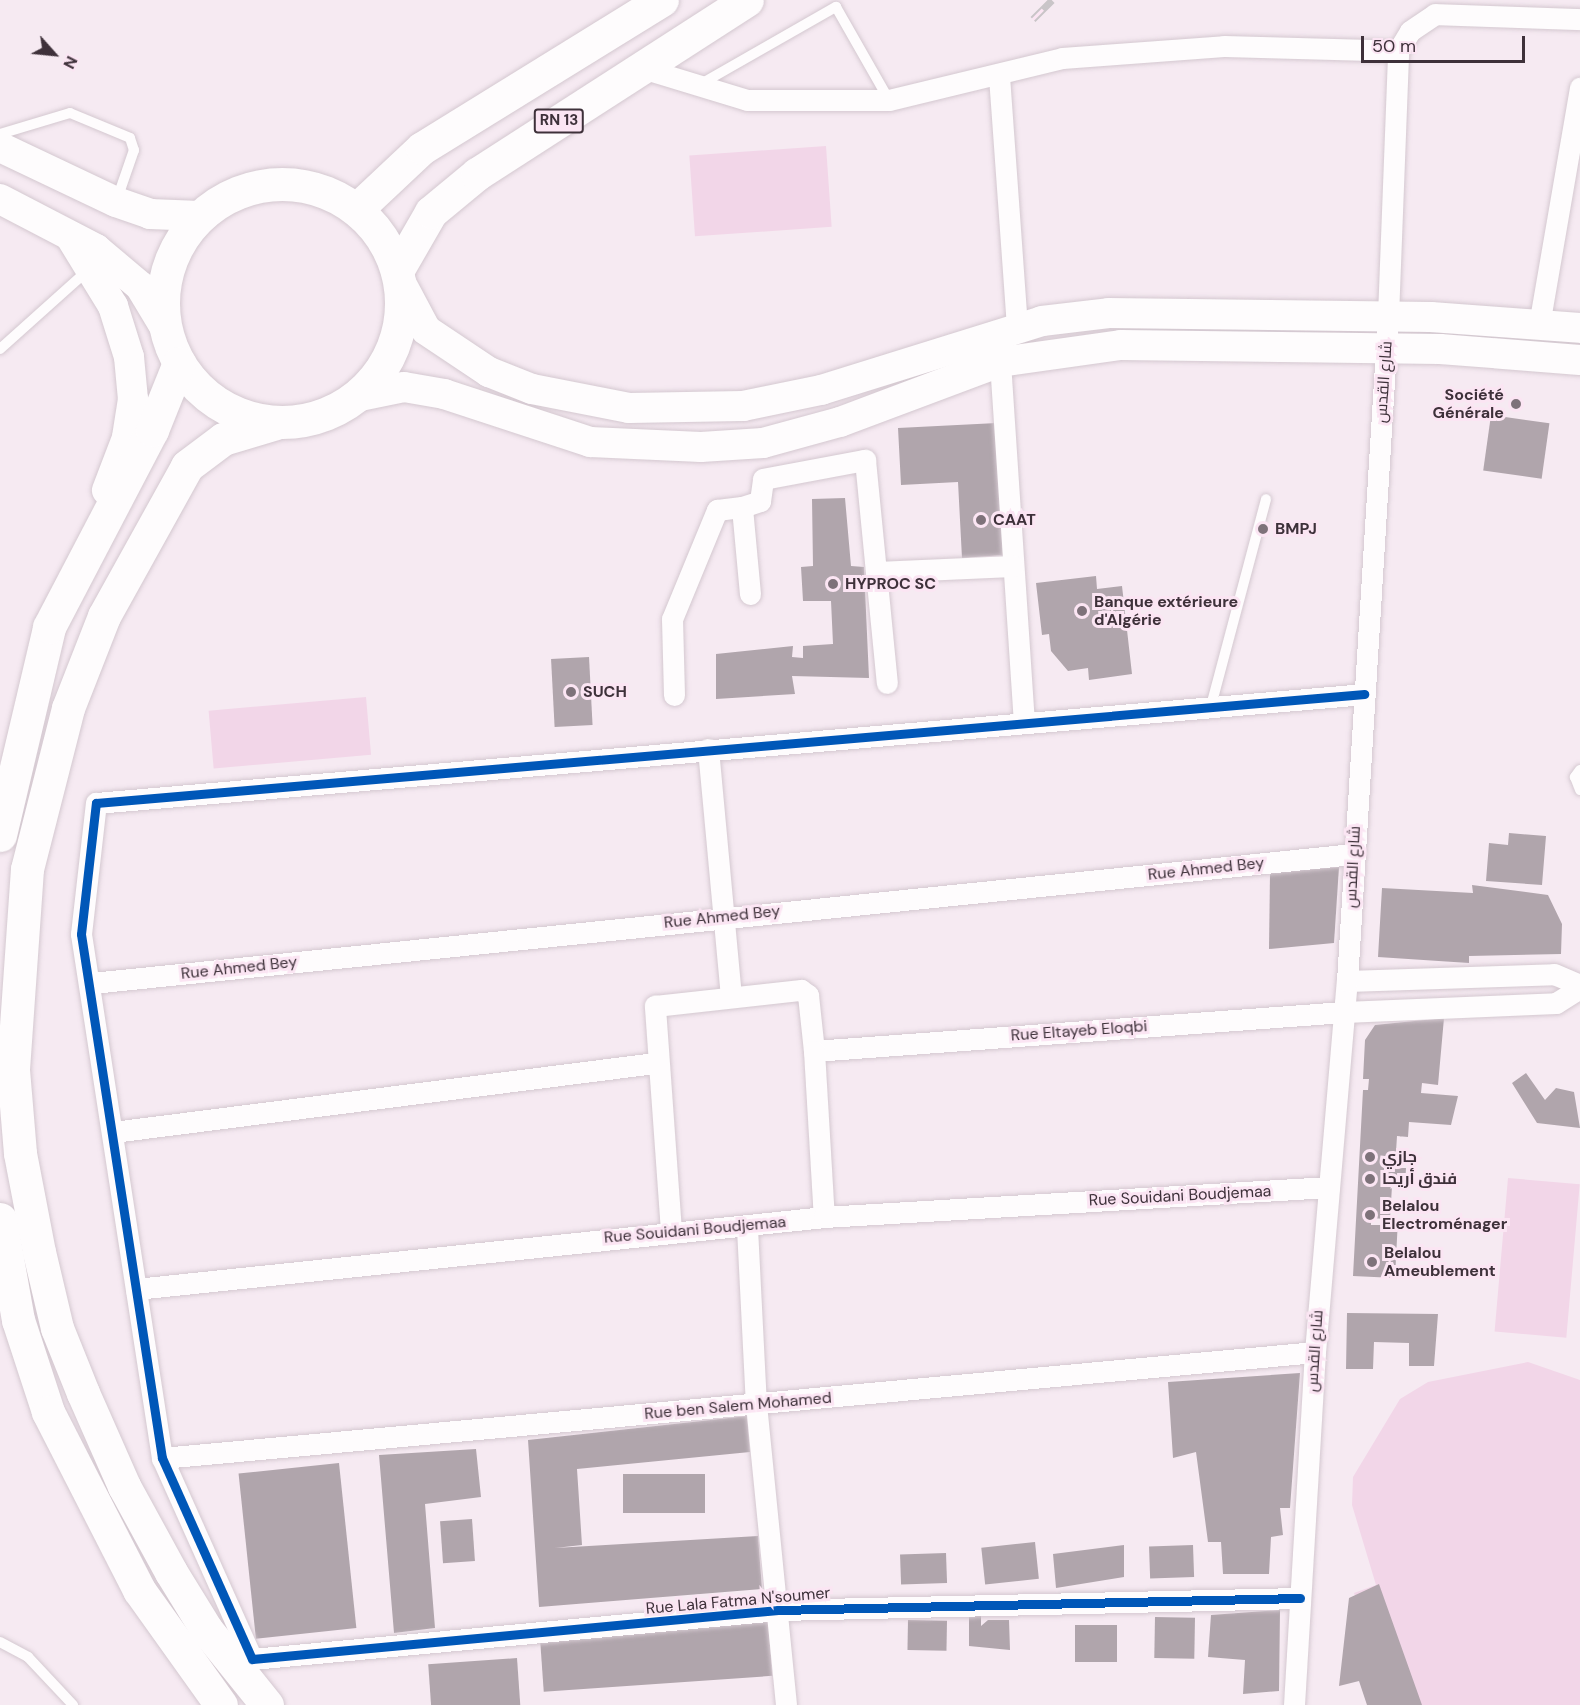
<!DOCTYPE html>
<html>
<head>
<meta charset="utf-8">
<style>
	body { margin:0 }
	#map { position:relative; width:1580px; height:1705px; overflow:hidden; background:#f6eaf2; font-family:"DM Sans",Cairo,sans-serif }
	div>[style] { position:absolute }
	[style*='--x'] { left:calc(var(--x)*1px); top:calc(var(--y)*1px); width:calc(var(--w)*1px); rotate:calc(var(--a)*1deg) }
	.green>* { inset:0; background:#f2d6e8; transform-origin:0 0 }
	.building>* { inset:0; background:#b0a5ac; transform-origin:0 0 }
	.roads { filter:drop-shadow(0 0 2px #d4c8d0) drop-shadow(0 0 2px #d4c8d0) }
	.lane>* { height:10px; margin:-5px; padding:0 5px; transform-origin:5px; border-radius:5px; background:#fefcfd }
	.street>* { height:21px; margin:-10.5px; padding:0 10.5px; transform-origin:10.5px; border-radius:10.5px; background:#fefcfd }
	.secondary>* { height:30px; margin:-15px; padding:0 15px; transform-origin:15px; border-radius:15px; background:#fefcfd }
	.highway>* { height:33px; margin:-16.5px; padding:0 16.5px; transform-origin:16.5px; border-radius:16.5px; background:#fefcfd }
	.highway>.ring { margin:-16.5px; padding:0; box-sizing:content-box; background:none; border:33px solid #fefcfd; border-radius:50% }
	.rail>* { height:7px; margin-top:-3.5px; transform-origin:0; background:repeating-linear-gradient(90deg,#fbe5f3 0 14px,#c9c5c8 0 28px); box-sizing:border-box; border-block:2px solid #c9c5c8 }
	.cycleway>* { height:9px; margin:-4.5px; padding:0 4.5px; transform-origin:4.5px; border-radius:4.5px; background:#0057b8 }
	.dots>* { width:16px; height:16px; translate:-50% -50%; box-sizing:border-box; border:3px solid #fbe5f3; border-radius:50% }
	span { translate:-50% -50%; white-space:nowrap; text-align:center; line-height:1.15; -webkit-text-stroke:6px #fbe5f3; paint-order:stroke }
	.shield-label span { padding:2px 4px; background:#fbe5f3; border:2px solid; border-radius:4px; -webkit-text-stroke-width:0 }
	.shield-label { font-size:15px; color:#3e313a; font-weight:700 }
	.street-label { font-size:16px; color:#3e313a }
	.poi-label { font-size:16px; color:#3e313a; font-weight:700 }
	.right { translate:-100% -50%; text-align:right }
	.left { translate:0 -50%; text-align:left }
	.north { position:absolute; left:24px; top:24px; width:60px; height:60px; -webkit-text-stroke:4px #fbe5f3; paint-order:stroke; rotate:117deg; font-size:16px; font-weight:700; line-height:24px; text-align:center; color:#3e313a }
	.north::after { content:''; display:block; margin:auto; width:21px; height:27px; background:#3e313a; clip-path:polygon(50% 0,100% 100%,50% 72%,0 100%) }
	.scale { position:absolute; left:1361px; top:36px; width:164px; height:27px; box-sizing:border-box; border:3px solid #3e313a; border-top:0; padding-left:8px; font-size:18px; line-height:21px; white-space:nowrap; color:#3e313a; -webkit-text-stroke:4px #fbe5f3; paint-order:stroke }
</style>
</head>
<body>
<div id="map">
	<div class="green">
		<i style="left:826px;top:146px;width:81px;height:137px;rotate:86deg"></i>
		<i style="left:366px;top:697px;width:58px;height:158px;rotate:85deg"></i>
		<i style="left:1508px;top:1178px;width:72px;height:154px;rotate:5deg"></i>
		<i style="clip-path:polygon(1528px 1362px,1580px 1380px,1580px 1705px,1392px 1705px,1354px 1593px,1376px 1585px,1352px 1505px,1353px 1477px,1400px 1399px,1428px 1382px)"></i>
	</div>
	<div class="building">
		<i style="left:1491px;top:415px;width:59px;height:56px;rotate:8deg"></i>
		<i style="clip-path:polygon(997px 423px,1003px 555px,962px 558px,958px 482px,901px 485px,898px 428px)"></i>
		<i style="clip-path:polygon(845px 498px,851px 566px,864px 567px,869px 678px,792px 676px,795px 694px,716px 699px,716px 654px,793px 646px,792px 657px,803px 658px,803px 646px,833px 644px,831px 601px,803px 601px,801px 567px,813px 566px,812px 499px)"></i>
		<i style="clip-path:polygon(1096px 576px,1097px 589px,1122px 586px,1132px 674px,1089px 680px,1088px 668px,1068px 671px,1051px 651px,1049px 634px,1042px 635px,1036px 583px)"></i>
		<i style="left:589px;top:657px;width:68px;height:38px;rotate:87deg"></i>
		<i style="clip-path:polygon(1509px 833px,1546px 836px,1542px 885px,1486px 881px,1489px 843px,1508px 845px)"></i>
		<i style="clip-path:polygon(1339px 867px,1334px 943px,1269px 949px,1270px 873px)"></i>
		<i style="clip-path:polygon(1472px 885px,1548px 895px,1562px 924px,1561px 954px,1469px 956px,1469px 963px,1378px 957px,1382px 888px,1473px 893px)"></i>
		<i style="clip-path:polygon(evenodd,1444px 1018px,1438px 1085px,1422px 1083px,1421px 1093px,1458px 1096px,1451px 1125px,1409px 1122px,1408px 1137px,1397px 1136px,1395px 1168px,1406px 1168px,1405px 1186px,1392px 1186px,1390px 1219px,1398px 1219px,1395px 1278px,1353px 1276px,1363px 1090px,1368px 1090px,1369px 1079px,1363px 1079px,1365px 1040px,1375px 1025px,1444px 1018px,1371px 1218px,1386px 1219px,1385px 1225px,1371px 1225px,1371px 1218px)"></i>
		<i style="clip-path:polygon(1526px 1073px,1545px 1100px,1556px 1088px,1574px 1092px,1580px 1128px,1537px 1123px,1512px 1083px)"></i>
		<i style="clip-path:polygon(1347px 1313px,1438px 1314px,1434px 1366px,1409px 1366px,1409px 1343px,1374px 1342px,1373px 1369px,1346px 1369px)"></i>
		<i style="clip-path:polygon(1300px 1373px,1290px 1508px,1280px 1508px,1283px 1535px,1271px 1537px,1269px 1574px,1223px 1574px,1221px 1542px,1208px 1542px,1196px 1452px,1173px 1458px,1168px 1382px)"></i>
		<i style="clip-path:polygon(747px 1416px,750px 1452px,577px 1469px,582px 1545px,555px 1548px,758px 1536px,762px 1589px,539px 1607px,528px 1440px)"></i>
		<i style="clip-path:polygon(476px 1449px,481px 1497px,425px 1504px,435px 1628px,394px 1633px,379px 1455px)"></i>
		<i style="left:339px;top:1463px;width:166px;height:101px;rotate:84deg"></i>
		<i style="left:705px;top:1474px;width:39px;height:82px;rotate:90deg"></i>
		<i style="left:472px;top:1519px;width:42px;height:32px;rotate:86deg"></i>
		<i style="left:1035px;top:1542px;width:37px;height:54px;rotate:84deg"></i>
		<i style="clip-path:polygon(1124px 1545px,1124px 1577px,1056px 1588px,1053px 1554px)"></i>
		<i style="left:1193px;top:1545px;width:32px;height:44px;rotate:88deg"></i>
		<i style="left:946px;top:1553px;width:30px;height:46px;rotate:88deg"></i>
		<i style="clip-path:polygon(1379px 1584px,1422px 1705px,1367px 1705px,1359px 1681px,1339px 1686px,1349px 1598px)"></i>
		<i style="clip-path:polygon(1280px 1610px,1279px 1691px,1243px 1694px,1245px 1660px,1208px 1657px,1211px 1615px)"></i>
		<i style="left:768px;top:1616px;width:60px;height:229px;rotate:86deg"></i>
		<i style="clip-path:polygon(969px 1616px,981px 1616px,981px 1626px,988px 1620px,1009px 1620px,1010px 1650px,969px 1646px)"></i>
		<i style="left:1155px;top:1617px;width:40px;height:41px;rotate:1deg"></i>
		<i style="left:908px;top:1620px;width:39px;height:30px;rotate:1deg"></i>
		<i style="left:1117px;top:1625px;width:37px;height:42px;rotate:90deg"></i>
		<i style="left:517px;top:1658px;width:47px;height:89px;rotate:86deg"></i>
	</div>
	<div class="roads">
		<div class="lane">
			<i style="--x:699;--y:85;--w:158;--a:-29.7"></i>
			<i style="--x:836;--y:7;--w:107;--a:60.3"></i>
			<i style="--x:0;--y:134;--w:73;--a:-16.7"></i>
			<i style="--x:70;--y:113;--w:65;--a:22.6"></i>
			<i style="--x:130;--y:138;--w:13;--a:72"></i>
			<i style="--x:134;--y:150;--w:52;--a:109.1"></i>
			<i style="--x:0;--y:349;--w:118;--a:-41.9"></i>
			<i style="--x:1211;--y:706;--w:214;--a:-75.1"></i>
			<i style="--x:1580;--y:770;--w:9;--a:126"></i>
			<i style="--x:1575;--y:777;--w:14;--a:69"></i>
			<i style="--x:0;--y:1642;--w:32;--a:28"></i>
			<i style="--x:28;--y:1657;--w:66;--a:46.8"></i>
		</div>
		<div class="street">
			<i style="--x:642;--y:68;--w:110;--a:16.9"></i>
			<i style="--x:747;--y:100;--w:142;--a:0"></i>
			<i style="--x:889;--y:100;--w:178;--a:-13.6"></i>
			<i style="--x:1062;--y:58;--w:162;--a:-4.2"></i>
			<i style="--x:1224;--y:46;--w:174;--a:1.6"></i>
			<i style="--x:999;--y:76;--w:252;--a:85.9"></i>
			<i style="--x:1539;--y:325;--w:241;--a:-80.2"></i>
			<i style="--x:1000;--y:362;--w:360;--a:86.2"></i>
			<i style="--x:876;--y:572;--w:137;--a:-2.5"></i>
			<i style="--x:750;--y:594;--w:87;--a:-95.3"></i>
			<i style="--x:742;--y:507;--w:19;--a:-18"></i>
			<i style="--x:760;--y:501;--w:22;--a:-82"></i>
			<i style="--x:763;--y:479;--w:104;--a:-10.6"></i>
			<i style="--x:865;--y:460;--w:224;--a:84.4"></i>
			<i style="--x:674;--y:695;--w:76;--a:-91.5"></i>
			<i style="--x:672;--y:619;--w:118;--a:-67.6"></i>
			<i style="--x:717;--y:510;--w:25;--a:-7"></i>
			<i style="--x:708;--y:749;--w:249;--a:84.7"></i>
			<i style="--x:1347;--y:981;--w:207;--a:-1.9"></i>
			<i style="--x:1554;--y:974;--w:28;--a:23"></i>
			<i style="--x:92;--y:983;--w:1268;--a:-5.84"></i>
			<i style="--x:814;--y:1051;--w:531;--a:-4.21"></i>
			<i style="--x:1344;--y:1012;--w:212;--a:-2.4"></i>
			<i style="--x:1556;--y:1003;--w:28;--a:-32"></i>
			<i style="--x:113;--y:1132;--w:546;--a:-7.26"></i>
			<i style="--x:747;--y:1228;--w:176;--a:87.1"></i>
			<i style="--x:756;--y:1404;--w:302;--a:84.3"></i>
			<i style="--x:671;--y:1231;--w:226;--a:-94.1"></i>
			<i style="--x:655;--y:1006;--w:147;--a:-6.3"></i>
			<i style="--x:801;--y:990;--w:9;--a:36"></i>
			<i style="--x:808;--y:995;--w:56;--a:83.9"></i>
			<i style="--x:814;--y:1051;--w:166;--a:86.6"></i>
			<i style="--x:136;--y:1289;--w:692;--a:-5.97"></i>
			<i style="--x:824;--y:1217;--w:506;--a:-3.4"></i>
			<i style="--x:162;--y:1458;--w:1158;--a:-5.25"></i>
			<i style="--x:1300;--y:1598;--w:522;--a:178.68"></i>
			<i style="--x:778;--y:1610;--w:528;--a:174.68"></i>
			<i style="--x:252;--y:1659;--w:220;--a:-114.1"></i>
			<i style="--x:162;--y:1458;--w:530;--a:-98.79"></i>
			<i style="--x:81;--y:934;--w:132;--a:-83.5"></i>
			<i style="--x:96;--y:803;--w:1273;--a:-4.91"></i>
			<i style="--x:1294;--y:1705;--w:354;--a:-86.6"></i>
			<i style="--x:1315;--y:1352;--w:372;--a:-85.1"></i>
			<i style="--x:1347;--y:981;--w:666;--a:-86.47"></i>
			<i style="--x:1388;--y:316;--w:265;--a:-87.8"></i>
			<i style="--x:1398;--y:51;--w:23;--a:-59"></i>
			<i style="--x:1410;--y:31;--w:30;--a:-34"></i>
			<i style="--x:1435;--y:14;--w:145;--a:2"></i>
		</div>
		<div class="secondary">
			<i style="--x:0;--y:147;--w:128;--a:25.4"></i>
			<i style="--x:116;--y:202;--w:36;--a:19"></i>
			<i style="--x:150;--y:214;--w:50;--a:2.3"></i>
			<i style="--x:0;--y:199;--w:108;--a:27.5"></i>
			<i style="--x:96;--y:249;--w:57;--a:40.1"></i>
			<i style="--x:140;--y:286;--w:47;--a:59"></i>
			<i style="--x:70;--y:236;--w:82;--a:58.4"></i>
			<i style="--x:113;--y:306;--w:53;--a:72.6"></i>
			<i style="--x:129;--y:357;--w:42;--a:84.6"></i>
			<i style="--x:133;--y:399;--w:39;--a:99"></i>
			<i style="--x:127;--y:438;--w:56;--a:111"></i>
			<i style="--x:400;--y:281;--w:55;--a:62"></i>
			<i style="--x:426;--y:330;--w:76;--a:33.7"></i>
			<i style="--x:489;--y:372;--w:46;--a:21.6"></i>
			<i style="--x:532;--y:389;--w:99;--a:11.1"></i>
			<i style="--x:629;--y:408;--w:114;--a:-1"></i>
			<i style="--x:743;--y:406;--w:80;--a:-11.6"></i>
			<i style="--x:821;--y:390;--w:232;--a:-17.3"></i>
			<i style="--x:1042;--y:321;--w:67;--a:-6.8"></i>
			<i style="--x:1109;--y:313;--w:322;--a:0.7"></i>
			<i style="--x:1431;--y:317;--w:149;--a:4.2"></i>
			<i style="--x:355;--y:397;--w:50;--a:-11.5"></i>
			<i style="--x:404;--y:387;--w:41;--a:9.9"></i>
			<i style="--x:444;--y:394;--w:154;--a:18.2"></i>
			<i style="--x:590;--y:442;--w:111;--a:2.6"></i>
			<i style="--x:701;--y:447;--w:62;--a:-3.7"></i>
			<i style="--x:763;--y:443;--w:80;--a:-15.3"></i>
			<i style="--x:840;--y:422;--w:171;--a:-20.6"></i>
			<i style="--x:1000;--y:362;--w:122;--a:-8"></i>
			<i style="--x:1121;--y:345;--w:319;--a:0.7"></i>
			<i style="--x:1440;--y:349;--w:140;--a:4.5"></i>
		</div>
		<div class="highway">
			<i class="ring" style="left:163px;top:184px;width:205px;height:205px"></i>
			<i style="--x:357;--y:209;--w:89;--a:-43.2"></i>
			<i style="--x:422;--y:148;--w:282;--a:-31.7"></i>
			<i style="--x:397;--y:271;--w:68;--a:-60"></i>
			<i style="--x:431;--y:212;--w:60;--a:-39.6"></i>
			<i style="--x:477;--y:174;--w:321;--a:-32.8"></i>
			<i style="--x:0;--y:835;--w:214;--a:-76.7"></i>
			<i style="--x:49;--y:627;--w:222;--a:-62.4"></i>
			<i style="--x:152;--y:430;--w:72;--a:-68.1"></i>
			<i style="--x:0;--y:1219;--w:103;--a:79.9"></i>
			<i style="--x:18;--y:1320;--w:97;--a:71.9"></i>
			<i style="--x:48;--y:1412;--w:200;--a:62.9"></i>
			<i style="--x:139;--y:1590;--w:141;--a:54.5"></i>
			<i style="--x:267;--y:1705;--w:97;--a:-128.8"></i>
			<i style="--x:206;--y:1629;--w:67;--a:-121.6"></i>
			<i style="--x:171;--y:1572;--w:98;--a:-118.7"></i>
			<i style="--x:124;--y:1486;--w:102;--a:-113.8"></i>
			<i style="--x:83;--y:1393;--w:70;--a:-111.8"></i>
			<i style="--x:57;--y:1328;--w:78;--a:-103.3"></i>
			<i style="--x:39;--y:1252;--w:101;--a:-100.9"></i>
			<i style="--x:20;--y:1153;--w:84;--a:-94.8"></i>
			<i style="--x:13;--y:1069;--w:200;--a:-86"></i>
			<i style="--x:27;--y:869;--w:166;--a:-75.7"></i>
			<i style="--x:68;--y:708;--w:99;--a:-68.6"></i>
			<i style="--x:104;--y:616;--w:171;--a:-61"></i>
			<i style="--x:187;--y:466;--w:45;--a:-36.9"></i>
			<i style="--x:223;--y:439;--w:55;--a:-16.8"></i>
		</div>
	</div>
	<div class="rail">
		<i style="--x:1033;--y:19;--w:27;--a:-45"></i>
	</div>
	<div class="cycleway">
		<i style="--x:1300;--y:1598;--w:522;--a:178.68"></i>
		<i style="--x:778;--y:1610;--w:528;--a:174.68"></i>
		<i style="--x:252;--y:1659;--w:220;--a:-114.1"></i>
		<i style="--x:162;--y:1458;--w:530;--a:-98.79"></i>
		<i style="--x:81;--y:934;--w:132;--a:-83.5"></i>
		<i style="--x:96;--y:803;--w:1273;--a:-4.91"></i>
	</div>
	<div class="dots">
		<i style="left:1516px;top:404px;background:#7e727a"></i>
		<i style="left:981px;top:520px;background:#7e727a"></i>
		<i style="left:1263px;top:529px;background:#7e727a"></i>
		<i style="left:833px;top:584px;background:#7e727a"></i>
		<i style="left:1082px;top:611px;background:#7e727a"></i>
		<i style="left:571px;top:692px;background:#7e727a"></i>
		<i style="left:1370px;top:1157px;background:#7e727a"></i>
		<i style="left:1370px;top:1179px;background:#7e727a"></i>
		<i style="left:1370px;top:1215px;background:#7e727a"></i>
		<i style="left:1372px;top:1262px;background:#7e727a"></i>
	</div>
	<div class="shield-label">
		<span style="left:559px;top:121px">RN 13</span>
	</div>
	<div class="street-label">
		<span style="left:1384px;top:382px;rotate:-86deg">شارع القدس</span>
		<span style="left:1353px;top:867px;rotate:-87deg">شارع القدس</span>
		<span style="left:1206px;top:869px;rotate:-6deg">Rue Ahmed Bey</span>
		<span style="left:722px;top:917px;rotate:-6deg">Rue Ahmed Bey</span>
		<span style="left:239px;top:968px;rotate:-6deg">Rue Ahmed Bey</span>
		<span style="left:1079px;top:1031px;rotate:-4deg">Rue Eltayeb Eloqbi</span>
		<span style="left:1180px;top:1196px;rotate:-3deg">Rue Souidani Boudjemaa</span>
		<span style="left:695px;top:1230px;rotate:-5deg">Rue Souidani Boudjemaa</span>
		<span style="left:1315px;top:1351px;rotate:-86deg">شارع القدس</span>
		<span style="left:738px;top:1406px;rotate:-5deg">Rue ben Salem Mohamed</span>
		<span style="left:738px;top:1601px;rotate:-5deg">Rue Lala Fatma N'soumer</span>
	</div>
	<div class="poi-label">
		<span class="right" style="left:1504px;top:404px">Société<br>Générale</span>
		<span class="left" style="left:993px;top:520px">CAAT</span>
		<span class="left" style="left:1275px;top:529px">BMPJ</span>
		<span class="left" style="left:845px;top:584px">HYPROC SC</span>
		<span class="left" style="left:1094px;top:611px">Banque extérieure<br>d'Algérie</span>
		<span class="left" style="left:583px;top:692px">SUCH</span>
		<span class="left" style="left:1382px;top:1157px">جازي</span>
		<span class="left" style="left:1382px;top:1179px">فندق أريحا</span>
		<span class="left" style="left:1382px;top:1215px">Belalou<br>Electroménager</span>
		<span class="left" style="left:1384px;top:1262px">Belalou<br>Ameublement</span>
	</div>
	<div class="north">N</div>
	<div class="scale">50 m</div>
</div>
</body>
</html>
